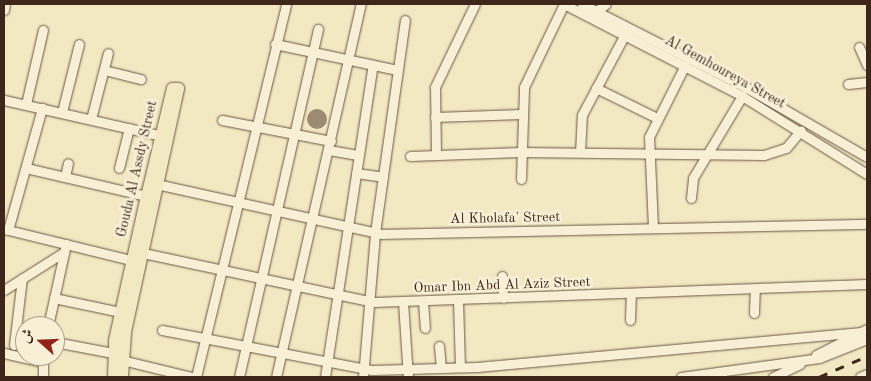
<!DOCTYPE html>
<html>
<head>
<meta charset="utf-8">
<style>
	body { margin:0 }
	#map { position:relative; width:871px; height:381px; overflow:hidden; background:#f2e8c2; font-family:"Old Standard TT",Amiri,serif }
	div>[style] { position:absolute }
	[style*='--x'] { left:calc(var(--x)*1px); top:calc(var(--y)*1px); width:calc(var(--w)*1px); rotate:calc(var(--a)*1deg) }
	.building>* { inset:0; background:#9c8b72 }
	.round { border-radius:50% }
	.roads { filter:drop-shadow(0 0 1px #6b5645) drop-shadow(0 0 1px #6b5645) }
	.minor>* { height:9px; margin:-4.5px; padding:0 4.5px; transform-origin:4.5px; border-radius:4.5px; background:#f7f0d7 }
	.major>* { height:11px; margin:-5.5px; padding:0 5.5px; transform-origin:5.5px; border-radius:5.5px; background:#f2e8c2 }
	.rail>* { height:2.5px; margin-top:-1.25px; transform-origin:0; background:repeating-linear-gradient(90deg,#3e261b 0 9px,transparent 0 18px) }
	span { translate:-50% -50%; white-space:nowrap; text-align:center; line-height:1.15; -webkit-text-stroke:5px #f7f0d7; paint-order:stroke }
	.street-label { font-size:14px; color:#3e261b }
	.frame { position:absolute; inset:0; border:5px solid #3e261b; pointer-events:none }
	.north { position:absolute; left:15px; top:316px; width:50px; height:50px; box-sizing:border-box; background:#f7f0d7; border:1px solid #ad9f8c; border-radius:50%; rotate:290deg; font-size:14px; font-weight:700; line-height:20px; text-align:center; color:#3e261b }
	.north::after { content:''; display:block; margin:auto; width:18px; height:22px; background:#8f2418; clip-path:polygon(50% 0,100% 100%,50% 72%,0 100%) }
</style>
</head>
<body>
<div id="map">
	<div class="building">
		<i class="round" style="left:307px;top:109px;width:20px;height:20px"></i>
	</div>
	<div class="roads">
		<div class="minor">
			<i style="--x:564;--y:4;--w:200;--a:27.3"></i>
			<i style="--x:742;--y:96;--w:147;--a:32"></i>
			<i style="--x:582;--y:4;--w:185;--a:27"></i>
			<i style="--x:747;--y:88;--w:138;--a:29.9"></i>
			<i style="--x:4;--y:10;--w:6;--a:-81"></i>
			<i style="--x:593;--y:14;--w:16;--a:-38"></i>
			<i style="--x:275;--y:44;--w:125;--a:12"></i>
			<i style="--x:859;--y:47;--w:20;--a:66"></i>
			<i style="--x:104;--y:70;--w:38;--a:14"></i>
			<i style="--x:848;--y:84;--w:19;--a:-6"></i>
			<i style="--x:596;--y:88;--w:68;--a:26.2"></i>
			<i style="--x:4;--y:100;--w:167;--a:12.8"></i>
			<i style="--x:26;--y:104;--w:76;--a:-77.1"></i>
			<i style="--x:62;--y:112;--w:70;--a:-76"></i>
			<i style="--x:435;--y:117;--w:86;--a:-2"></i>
			<i style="--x:91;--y:119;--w:68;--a:-75.6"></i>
			<i style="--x:222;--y:120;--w:111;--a:10.9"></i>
			<i style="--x:329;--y:150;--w:29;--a:10"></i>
			<i style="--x:580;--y:152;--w:37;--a:-87"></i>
			<i style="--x:582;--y:115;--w:92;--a:-62"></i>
			<i style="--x:436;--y:155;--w:68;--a:-90.8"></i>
			<i style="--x:435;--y:87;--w:92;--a:-64.3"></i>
			<i style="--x:410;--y:156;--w:110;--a:-2.1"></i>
			<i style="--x:520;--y:152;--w:244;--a:0.7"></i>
			<i style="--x:764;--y:155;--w:23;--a:-18"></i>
			<i style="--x:786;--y:148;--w:23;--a:-50"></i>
			<i style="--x:26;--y:168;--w:123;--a:13.1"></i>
			<i style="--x:119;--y:168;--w:41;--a:-76"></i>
			<i style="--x:356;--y:173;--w:27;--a:8"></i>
			<i style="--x:65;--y:177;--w:14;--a:-78"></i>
			<i style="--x:521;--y:179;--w:92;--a:-88.1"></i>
			<i style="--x:524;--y:87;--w:92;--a:-64.3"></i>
			<i style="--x:152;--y:183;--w:236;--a:12.5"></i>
			<i style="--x:382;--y:234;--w:485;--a:-1.2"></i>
			<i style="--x:691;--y:198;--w:20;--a:-84"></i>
			<i style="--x:693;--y:178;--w:96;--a:-59.1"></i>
			<i style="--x:653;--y:228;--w:91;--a:-92.5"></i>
			<i style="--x:649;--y:137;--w:80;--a:-63.4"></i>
			<i style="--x:4;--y:229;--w:131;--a:13.7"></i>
			<i style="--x:8;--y:230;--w:127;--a:-74.4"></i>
			<i style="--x:143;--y:253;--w:236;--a:12"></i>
			<i style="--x:374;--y:302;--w:493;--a:-2.1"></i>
			<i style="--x:502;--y:276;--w:22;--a:87"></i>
			<i style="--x:4;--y:290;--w:71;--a:-32.3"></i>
			<i style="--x:54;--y:298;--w:67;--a:12"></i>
			<i style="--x:458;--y:300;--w:67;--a:88.3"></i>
			<i style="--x:423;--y:301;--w:27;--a:86"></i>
			<i style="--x:403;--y:302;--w:75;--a:86.2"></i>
			<i style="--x:754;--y:313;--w:23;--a:-88"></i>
			<i style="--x:630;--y:320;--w:27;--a:-88"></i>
			<i style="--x:48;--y:326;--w:84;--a:-77.6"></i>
			<i style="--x:162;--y:330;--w:214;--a:10.8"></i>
			<i style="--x:372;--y:370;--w:105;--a:-1.6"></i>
			<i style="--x:477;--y:367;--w:386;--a:-5.2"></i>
			<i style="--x:55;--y:342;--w:59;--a:10.7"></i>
			<i style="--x:14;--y:345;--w:67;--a:-83.2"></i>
			<i style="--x:439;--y:346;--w:22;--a:85"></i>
			<i style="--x:4;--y:353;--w:40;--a:13"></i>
			<i style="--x:816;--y:355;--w:57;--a:-27"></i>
			<i style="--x:122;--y:360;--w:71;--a:13.8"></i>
			<i style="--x:43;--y:377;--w:21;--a:-90"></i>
			<i style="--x:196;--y:377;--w:384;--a:-76.4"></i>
			<i style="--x:239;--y:377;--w:357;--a:-77.2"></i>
			<i style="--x:276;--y:377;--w:383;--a:-77.2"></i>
			<i style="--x:325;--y:377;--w:316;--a:-81.3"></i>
			<i style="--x:363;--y:377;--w:144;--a:-85.2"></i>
			<i style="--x:375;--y:233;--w:215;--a:-82"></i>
			<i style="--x:681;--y:377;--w:139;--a:-7.8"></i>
			<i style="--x:819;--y:358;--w:52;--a:-21.6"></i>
			<i style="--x:773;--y:377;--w:30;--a:-26"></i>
			<i style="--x:860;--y:377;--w:8;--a:-23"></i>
		</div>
		<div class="major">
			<i style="--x:113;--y:377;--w:37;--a:-88"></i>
			<i style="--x:114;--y:340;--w:148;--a:-77.5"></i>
			<i style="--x:146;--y:196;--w:111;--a:-76.5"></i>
			<i style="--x:172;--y:88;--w:6;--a:0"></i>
			<i style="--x:178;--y:88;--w:250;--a:102.3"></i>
			<i style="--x:125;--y:332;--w:45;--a:93.8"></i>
		</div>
	</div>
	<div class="rail">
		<i style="--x:819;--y:377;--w:52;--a:-23.6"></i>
	</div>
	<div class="street-label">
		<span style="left:725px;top:72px;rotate:29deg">Al Gemhoureya Street</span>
		<span style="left:137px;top:169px;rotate:-77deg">Gouda Al Assdy Street</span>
		<span style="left:505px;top:218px;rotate:-1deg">Al Kholafa' Street</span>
		<span style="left:502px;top:285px;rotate:-2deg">Omar Ibn Abd Al Aziz Street</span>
	</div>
	<div class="frame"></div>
	<div class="north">ش</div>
</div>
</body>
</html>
